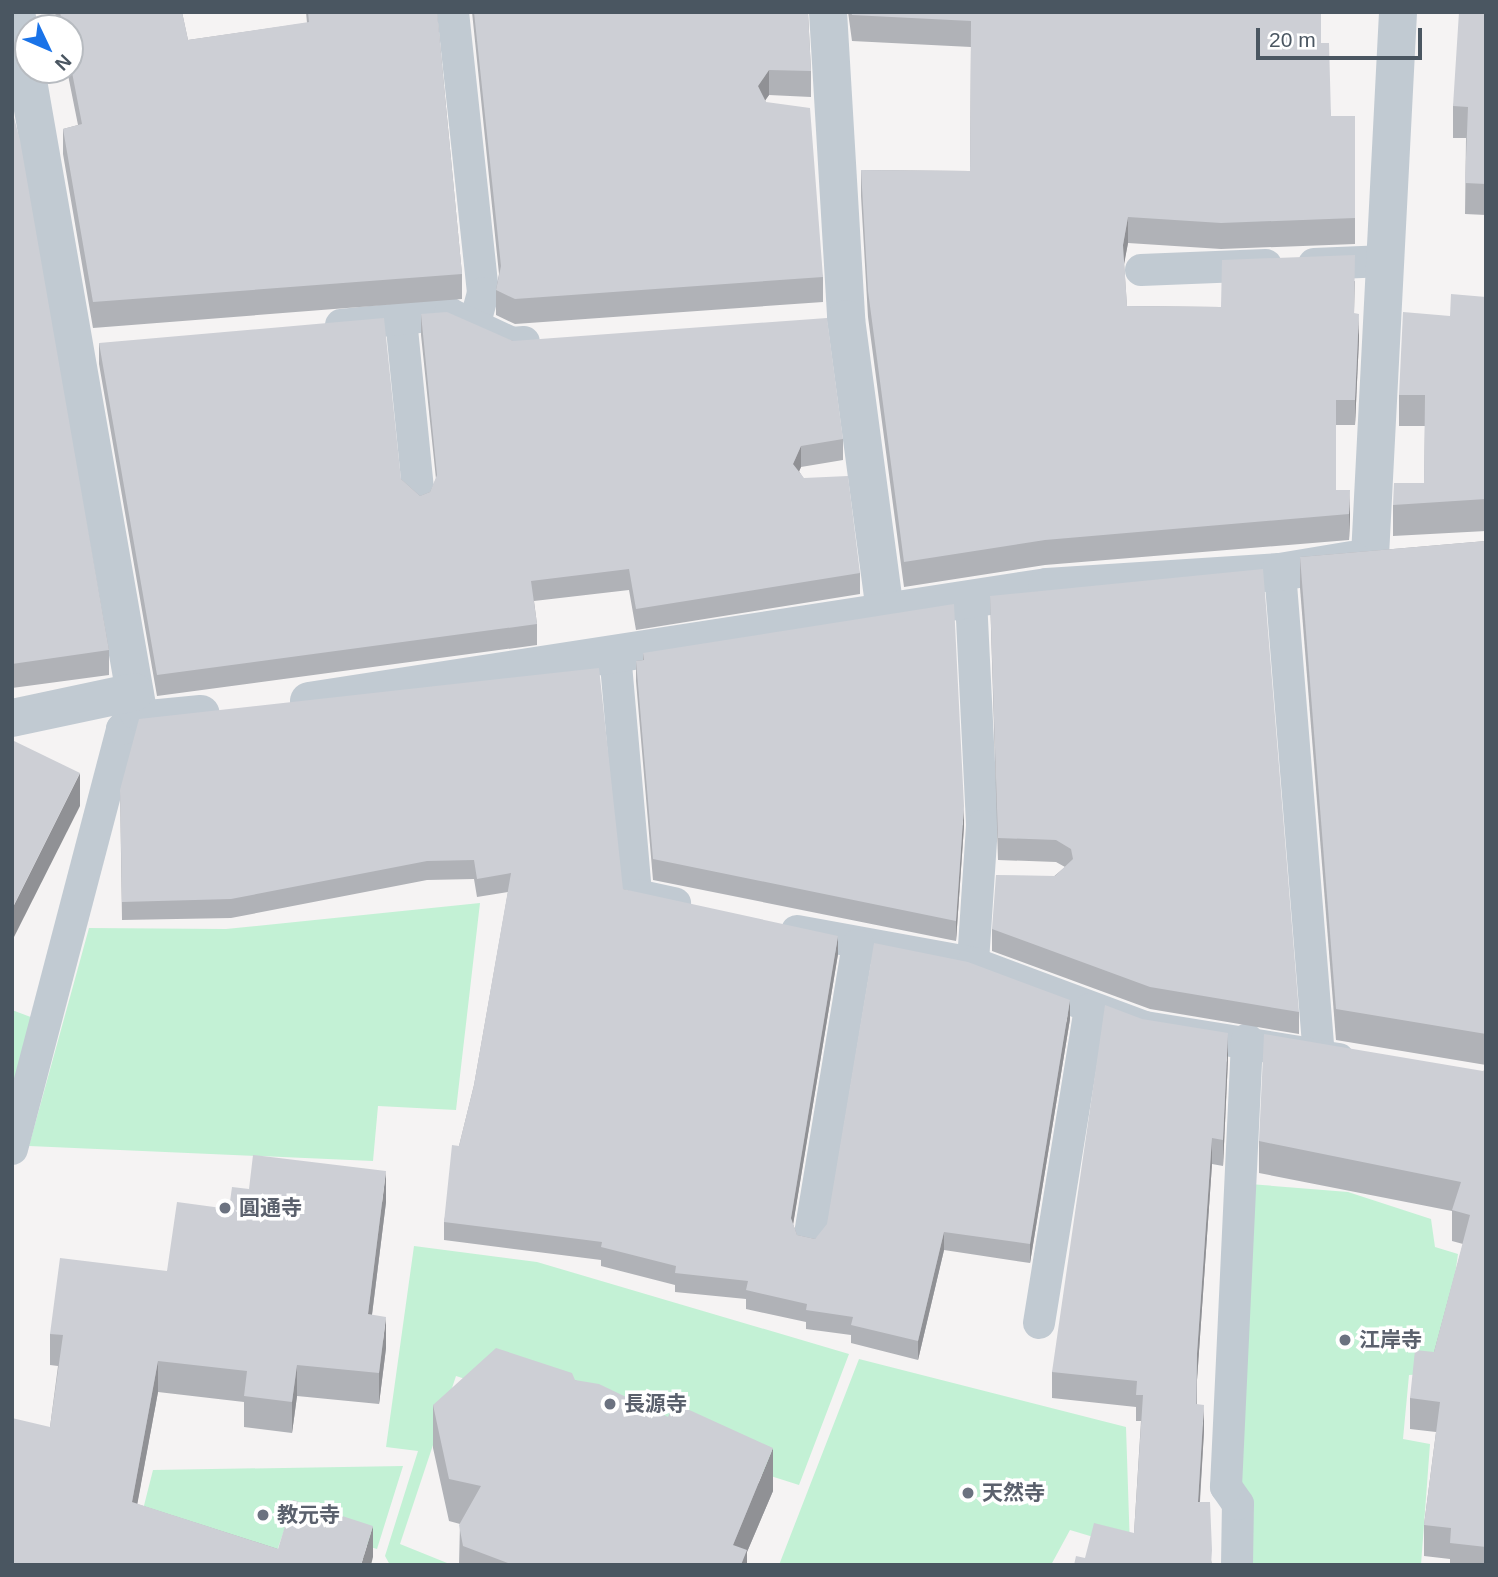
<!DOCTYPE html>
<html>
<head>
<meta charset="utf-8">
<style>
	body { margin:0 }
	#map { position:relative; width:1498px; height:1577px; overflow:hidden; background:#f5f3f3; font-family:Arial,"Noto Sans JP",sans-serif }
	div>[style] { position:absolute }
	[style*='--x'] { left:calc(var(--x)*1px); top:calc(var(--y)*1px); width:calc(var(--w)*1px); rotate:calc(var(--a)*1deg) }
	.green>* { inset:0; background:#c3f1d5 }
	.lane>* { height:32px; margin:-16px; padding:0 16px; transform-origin:16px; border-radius:16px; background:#c1cad2 }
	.street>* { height:38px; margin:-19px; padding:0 19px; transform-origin:19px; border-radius:19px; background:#c1cad2 }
	.wall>* { inset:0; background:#b0b2b7 }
	.shaded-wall>* { inset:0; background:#909195 }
	.building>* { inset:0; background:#cdcfd5 }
	.dots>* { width:19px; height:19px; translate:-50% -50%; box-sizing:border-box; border:4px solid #fff; border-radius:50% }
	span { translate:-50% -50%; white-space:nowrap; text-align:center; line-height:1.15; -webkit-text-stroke:7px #fff; paint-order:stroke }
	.worship-label { font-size:21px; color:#5b616d; font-weight:700 }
	.left { translate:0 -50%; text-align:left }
	.frame { position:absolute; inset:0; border:14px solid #4a5661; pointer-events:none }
	.north { position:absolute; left:14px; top:14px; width:70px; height:70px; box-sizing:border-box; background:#fff; border:2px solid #b7bbc0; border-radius:50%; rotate:134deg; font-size:19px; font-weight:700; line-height:28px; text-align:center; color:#4a5661 }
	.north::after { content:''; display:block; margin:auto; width:24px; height:32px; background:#1a73e8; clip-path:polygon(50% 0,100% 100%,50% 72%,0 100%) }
	.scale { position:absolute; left:1256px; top:28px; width:166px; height:32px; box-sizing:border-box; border:4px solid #4a5661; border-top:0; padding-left:9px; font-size:21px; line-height:24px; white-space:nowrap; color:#4a5661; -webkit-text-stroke:5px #fff; paint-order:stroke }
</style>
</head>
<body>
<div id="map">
	<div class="green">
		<i style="clip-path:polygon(480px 903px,456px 1110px,378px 1106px,373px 1161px,29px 1146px,89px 928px,226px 929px)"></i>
		<i style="clip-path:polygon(12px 1010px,36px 1019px,12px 1107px)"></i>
		<i style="clip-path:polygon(1250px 1184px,1348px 1192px,1431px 1219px,1435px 1247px,1458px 1254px,1441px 1373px,1409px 1375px,1403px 1439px,1430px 1444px,1421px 1565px,1244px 1565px,1231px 1482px)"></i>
		<i style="clip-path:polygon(414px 1246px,537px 1262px,849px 1354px,799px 1485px,456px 1376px,400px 1544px,452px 1565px,390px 1565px,385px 1556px,418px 1451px,386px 1447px)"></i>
		<i style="clip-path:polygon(859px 1359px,1126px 1427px,1130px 1548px,1070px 1530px,1051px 1565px,779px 1565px)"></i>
		<i style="clip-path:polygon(403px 1466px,377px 1549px,287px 1522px,272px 1565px,129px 1565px,153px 1470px)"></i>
	</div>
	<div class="lane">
		<i style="--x:453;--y:12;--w:283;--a:83.9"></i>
		<i style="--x:483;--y:293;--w:31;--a:105"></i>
		<i style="--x:1314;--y:264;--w:72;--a:-2.4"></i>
		<i style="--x:1141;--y:270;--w:125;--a:-2.3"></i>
		<i style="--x:401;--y:319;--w:180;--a:84.3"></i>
		<i style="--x:341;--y:325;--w:110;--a:-5.8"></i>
		<i style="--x:450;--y:314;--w:68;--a:25.1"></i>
		<i style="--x:512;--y:343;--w:12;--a:-5"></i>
		<i style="--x:1280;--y:572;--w:486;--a:85.4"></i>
		<i style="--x:1319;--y:1056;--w:20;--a:9"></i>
		<i style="--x:971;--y:599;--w:227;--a:87.2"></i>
		<i style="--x:982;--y:826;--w:137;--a:93.8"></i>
		<i style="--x:615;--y:653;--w:243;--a:85"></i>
		<i style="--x:636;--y:895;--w:40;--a:12"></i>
		<i style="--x:797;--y:931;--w:179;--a:10.3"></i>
		<i style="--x:973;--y:963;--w:184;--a:20.4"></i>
		<i style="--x:1145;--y:1027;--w:163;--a:9.2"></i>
		<i style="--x:12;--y:1149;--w:434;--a:-75.3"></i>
		<i style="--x:122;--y:729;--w:24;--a:-48"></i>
		<i style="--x:809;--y:1240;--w:299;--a:-80.6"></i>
		<i style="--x:1039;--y:1323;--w:318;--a:-80.8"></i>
		<i style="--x:1237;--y:1565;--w:61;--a:-89.1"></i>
		<i style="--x:1238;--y:1504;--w:21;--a:-125"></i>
		<i style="--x:1226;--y:1487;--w:448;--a:-87.3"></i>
	</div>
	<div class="street">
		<i style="--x:16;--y:12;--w:710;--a:80.1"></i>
		<i style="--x:138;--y:711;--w:14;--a:36"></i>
		<i style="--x:149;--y:719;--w:52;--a:-5.5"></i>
		<i style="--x:828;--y:12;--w:308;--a:86.6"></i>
		<i style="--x:846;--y:319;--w:297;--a:82.4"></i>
		<i style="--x:1370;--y:556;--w:545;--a:-87.05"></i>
		<i style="--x:309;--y:701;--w:747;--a:-8.78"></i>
		<i style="--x:1047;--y:587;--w:233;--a:-3.7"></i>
		<i style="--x:1280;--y:572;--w:73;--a:-9.5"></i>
		<i style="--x:12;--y:718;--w:125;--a:-12"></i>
	</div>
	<div class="wall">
		<i style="clip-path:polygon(55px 12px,182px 12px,188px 40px,307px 23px,306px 12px,437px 12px,462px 274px,462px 299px,93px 328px,63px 154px,63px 129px,78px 125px,67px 70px,70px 70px,70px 28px,58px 28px)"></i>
		<i style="clip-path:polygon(472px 12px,808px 12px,811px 71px,811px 97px,769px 95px,765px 100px,823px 277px,823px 302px,515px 324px,496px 315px,496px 290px,499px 274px)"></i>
		<i style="clip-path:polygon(848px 12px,1321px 12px,1321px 43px,1331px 116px,1355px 116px,1355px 244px,1221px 249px,1128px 243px,1124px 263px,1127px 306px,1221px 307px,1355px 281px,1354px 314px,1359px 339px,1355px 425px,1336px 425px,1336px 490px,1350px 515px,1349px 540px,1045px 565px,904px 587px,868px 317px,861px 196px,861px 170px,970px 171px,971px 47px,852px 41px)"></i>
		<i style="clip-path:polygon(1486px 12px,1486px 215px,1465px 214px,1466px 138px,1453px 138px,1453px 106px)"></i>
		<i style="clip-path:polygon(12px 110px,109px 650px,109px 675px,12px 688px)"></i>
		<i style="clip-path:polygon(1486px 297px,1486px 531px,1393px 536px,1393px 505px,1424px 483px,1425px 426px,1399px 426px,1399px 395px,1450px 316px)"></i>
		<i style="clip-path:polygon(421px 314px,513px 341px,843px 439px,843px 460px,801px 467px,799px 471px,860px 573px,860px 594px,636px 630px,629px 590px,534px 601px,537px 624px,537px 645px,157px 696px,99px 364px,99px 343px,401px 479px,420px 496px,430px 492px,436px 479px,421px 335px)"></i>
		<i style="clip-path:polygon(1486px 541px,1486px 1065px,1336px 1040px,1300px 588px,1300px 557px)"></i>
		<i style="clip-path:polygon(990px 596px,1299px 1012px,1299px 1034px,1150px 1009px,992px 951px,992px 929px,1065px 867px,1056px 862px,998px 860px)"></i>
		<i style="clip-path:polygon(643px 653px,964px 826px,956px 941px,653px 880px,636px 681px,636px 661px,643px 660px)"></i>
		<i style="clip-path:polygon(120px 790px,623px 889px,838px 954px,793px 1224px,797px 1235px,815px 1239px,1070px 1019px,1030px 1263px,944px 1250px,918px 1360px,851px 1343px,851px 1335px,806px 1329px,806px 1322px,746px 1309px,746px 1299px,675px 1292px,675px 1285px,601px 1266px,601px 1260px,444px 1240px,444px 1222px,459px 1146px,474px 1085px,508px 892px,477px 897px,474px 879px,427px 880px,231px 918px,122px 920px)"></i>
		<i style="clip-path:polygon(1228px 1059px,1223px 1166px,1212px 1164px,1197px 1380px,1197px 1404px,1204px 1431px,1200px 1502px,1212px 1565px,1134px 1533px,1141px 1421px,1136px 1421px,1136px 1407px,1052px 1398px,1052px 1372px)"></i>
		<i style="clip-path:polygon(1486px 1070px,1486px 1565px,1450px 1565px,1450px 1559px,1424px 1556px,1424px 1525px,1436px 1432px,1410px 1429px,1410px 1398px,1434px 1352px,1463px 1244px,1452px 1241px,1452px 1211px,1259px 1173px,1259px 1141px)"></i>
		<i style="clip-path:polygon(386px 1202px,372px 1315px,386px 1348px,379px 1404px,297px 1396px,292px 1433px,244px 1427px,244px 1402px,158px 1392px,137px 1504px,278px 1549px,373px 1557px,12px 1565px,50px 1427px,58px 1366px,50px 1365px,50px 1334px,167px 1271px,229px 1209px)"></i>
		<i style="clip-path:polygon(575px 1380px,773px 1491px,747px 1552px,747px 1565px,459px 1565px,460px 1524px,449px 1521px,433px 1448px,433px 1405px)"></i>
	</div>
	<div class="shaded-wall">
		<i style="clip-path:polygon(769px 70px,769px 95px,758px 111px,758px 86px)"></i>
		<i style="clip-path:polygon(1128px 217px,1128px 243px,1123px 270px,1123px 245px)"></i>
		<i style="clip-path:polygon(1359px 314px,1359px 339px,1355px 425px,1355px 400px)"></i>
		<i style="clip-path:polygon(801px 446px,801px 467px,793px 485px,793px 464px)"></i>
		<i style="clip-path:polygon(1350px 490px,1350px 515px,1349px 540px,1349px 514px)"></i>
		<i style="clip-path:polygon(80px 773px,80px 806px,12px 941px,12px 909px)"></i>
		<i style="clip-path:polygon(964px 806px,964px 826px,956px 941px,956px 921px)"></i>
		<i style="clip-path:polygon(838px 936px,838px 954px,791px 1237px,791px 1218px)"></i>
		<i style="clip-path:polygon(1070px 1000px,1070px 1019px,1030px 1263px,1030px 1244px)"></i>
		<i style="clip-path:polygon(1228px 1033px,1228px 1059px,1223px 1166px,1223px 1140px)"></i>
		<i style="clip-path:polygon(1212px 1138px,1212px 1164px,1197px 1380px,1197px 1354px)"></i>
		<i style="clip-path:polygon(386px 1171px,386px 1202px,368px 1346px,368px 1314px)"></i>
		<i style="clip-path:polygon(944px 1232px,944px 1250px,918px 1360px,918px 1341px)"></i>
		<i style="clip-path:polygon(386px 1317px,386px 1348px,379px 1404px,379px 1373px)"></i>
		<i style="clip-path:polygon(158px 1361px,158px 1392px,132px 1533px,132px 1502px)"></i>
		<i style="clip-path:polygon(297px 1365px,297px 1396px,292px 1433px,292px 1402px)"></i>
		<i style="clip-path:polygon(1204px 1405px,1204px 1431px,1198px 1528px,1198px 1502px)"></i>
		<i style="clip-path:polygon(773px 1448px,773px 1491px,747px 1552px,747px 1565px,733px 1565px,733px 1545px)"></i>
		<i style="clip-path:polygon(373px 1526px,373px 1557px,371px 1565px,361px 1565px)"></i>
	</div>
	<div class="building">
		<i style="clip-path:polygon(60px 12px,182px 12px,188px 40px,309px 22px,308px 12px,437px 12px,462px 274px,93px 302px,63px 129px,82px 124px,70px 62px,70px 28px,63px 28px)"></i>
		<i style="clip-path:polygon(474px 12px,808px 12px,811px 71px,769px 70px,758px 86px,766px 102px,810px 108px,823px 277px,515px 299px,496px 290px,501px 266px)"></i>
		<i style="clip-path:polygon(851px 12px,1321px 12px,1321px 43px,1329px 43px,1331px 116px,1355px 116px,1355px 218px,1221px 223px,1128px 217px,1123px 245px,1127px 306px,1221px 307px,1222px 260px,1355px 255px,1354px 313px,1359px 314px,1355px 400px,1336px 400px,1336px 490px,1350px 490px,1349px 514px,1045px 540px,904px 562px,868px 291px,861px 170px,970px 171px,971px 21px,852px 15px)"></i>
		<i style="clip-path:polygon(1459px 12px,1486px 12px,1486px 184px,1465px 183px,1468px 107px,1453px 106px)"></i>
		<i style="clip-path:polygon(12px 110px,20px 140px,109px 650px,12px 664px)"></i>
		<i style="clip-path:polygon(1451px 294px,1486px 297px,1486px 499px,1393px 505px,1394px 483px,1424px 483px,1425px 395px,1399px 395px,1403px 312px,1450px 316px)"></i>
		<i style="clip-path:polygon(447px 312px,513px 341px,827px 318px,843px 439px,801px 446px,793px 464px,804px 478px,848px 476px,860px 573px,636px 609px,629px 569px,531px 581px,537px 624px,157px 675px,99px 343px,384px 318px,401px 479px,420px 496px,430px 492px,437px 475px,421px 314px)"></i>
		<i style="clip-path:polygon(1486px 541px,1486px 1034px,1336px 1009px,1300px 557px)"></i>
		<i style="clip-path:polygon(1263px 569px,1299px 1012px,1150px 987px,992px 929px,996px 875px,1055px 876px,1073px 859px,1071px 849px,1056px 840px,998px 838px,990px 596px)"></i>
		<i style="clip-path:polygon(954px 604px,964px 806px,956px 921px,653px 859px,636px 661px,644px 660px,643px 653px)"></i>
		<i style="clip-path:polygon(599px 668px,623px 889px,838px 936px,791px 1218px,797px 1235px,815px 1239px,827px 1224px,874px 943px,968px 962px,1070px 1000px,1030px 1244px,944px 1232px,918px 1341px,851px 1325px,853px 1317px,806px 1310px,807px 1304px,746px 1290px,748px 1281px,675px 1273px,676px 1266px,601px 1247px,602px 1242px,444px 1222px,452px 1145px,459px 1146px,474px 1085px,511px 873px,477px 879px,474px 860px,427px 861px,231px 899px,122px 902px,120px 790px,139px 719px)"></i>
		<i style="clip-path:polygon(12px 740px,80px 773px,12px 909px)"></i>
		<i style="clip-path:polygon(1105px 1005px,1142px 1019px,1228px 1033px,1223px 1140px,1212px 1138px,1197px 1354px,1196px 1404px,1204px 1405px,1198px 1502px,1210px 1502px,1212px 1550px,1211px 1565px,1074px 1565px,1076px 1556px,1085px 1558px,1094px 1523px,1134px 1533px,1143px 1395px,1136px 1395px,1137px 1381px,1052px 1372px)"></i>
		<i style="clip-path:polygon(1264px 1034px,1483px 1071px,1486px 1070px,1486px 1547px,1450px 1543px,1451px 1528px,1424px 1525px,1440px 1402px,1410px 1398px,1415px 1350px,1434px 1352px,1470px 1215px,1452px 1210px,1461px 1182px,1259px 1141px)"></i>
		<i style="clip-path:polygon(253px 1155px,386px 1171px,368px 1314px,386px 1317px,379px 1373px,297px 1365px,292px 1402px,244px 1396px,247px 1371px,158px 1361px,132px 1502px,278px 1549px,293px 1500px,373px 1526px,361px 1565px,12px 1565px,12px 1418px,50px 1427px,63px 1335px,50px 1334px,60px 1258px,167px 1271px,177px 1202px,229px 1209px,232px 1187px,249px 1189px)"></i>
		<i style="clip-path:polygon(496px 1348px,572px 1373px,575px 1380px,599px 1384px,668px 1417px,674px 1403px,773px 1448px,733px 1545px,747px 1550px,741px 1565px,513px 1565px,463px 1546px,459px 1525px,481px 1486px,449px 1479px,433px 1405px)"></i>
	</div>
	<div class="dots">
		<i style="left:225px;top:1208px;background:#6b7280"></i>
		<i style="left:1345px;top:1340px;background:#6b7280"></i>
		<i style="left:610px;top:1404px;background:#6b7280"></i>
		<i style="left:968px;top:1493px;background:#6b7280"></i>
		<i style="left:263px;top:1515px;background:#6b7280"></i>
	</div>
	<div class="worship-label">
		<span class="left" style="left:239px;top:1208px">圓通寺</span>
		<span class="left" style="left:1359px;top:1340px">江岸寺</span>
		<span class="left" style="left:624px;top:1404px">長源寺</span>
		<span class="left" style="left:982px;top:1493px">天然寺</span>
		<span class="left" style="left:277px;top:1515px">教元寺</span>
	</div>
	<div class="frame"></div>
	<div class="north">N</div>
	<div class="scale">20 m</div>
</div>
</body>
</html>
